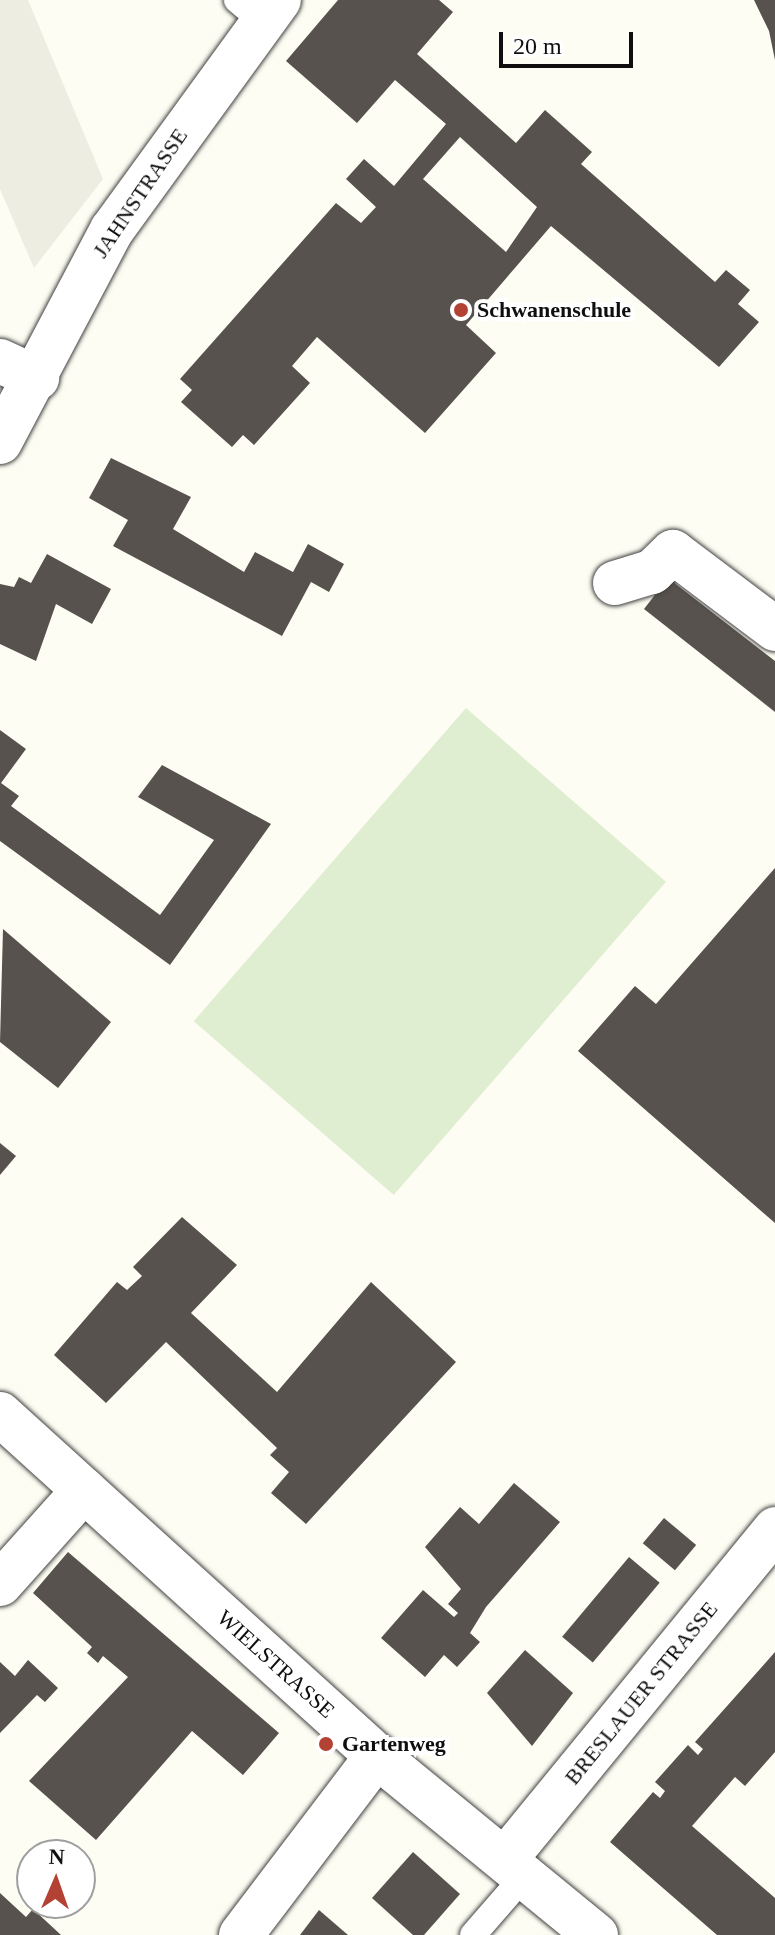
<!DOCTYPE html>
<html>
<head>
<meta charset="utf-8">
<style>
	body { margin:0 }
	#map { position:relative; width:775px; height:1935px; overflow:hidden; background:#fefdf3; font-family:Georgia,serif }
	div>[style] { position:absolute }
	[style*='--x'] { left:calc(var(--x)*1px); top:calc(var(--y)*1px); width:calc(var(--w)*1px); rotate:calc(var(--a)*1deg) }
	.pitch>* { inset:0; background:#dfeed0; transform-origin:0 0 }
	.plaza>* { inset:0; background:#eeede1 }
	.building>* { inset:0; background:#57524d; transform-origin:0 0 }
	.roads { filter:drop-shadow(0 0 2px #424242) drop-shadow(0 0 2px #424242) }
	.lane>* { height:26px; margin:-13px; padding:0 13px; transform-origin:13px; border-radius:13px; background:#fff }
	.street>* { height:44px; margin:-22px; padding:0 22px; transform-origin:22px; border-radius:22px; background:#fff }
	.dots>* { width:22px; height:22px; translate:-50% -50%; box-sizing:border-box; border:4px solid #fff; border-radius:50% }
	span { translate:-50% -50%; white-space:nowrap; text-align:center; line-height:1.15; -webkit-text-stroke:8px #fff; paint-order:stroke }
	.street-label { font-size:22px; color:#0f0f0f }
	.poi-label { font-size:22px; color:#0f0f0f; font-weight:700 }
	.left { translate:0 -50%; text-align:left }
	.north { position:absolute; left:16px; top:1839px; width:80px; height:80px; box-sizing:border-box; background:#fff; border:2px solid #9f9f9f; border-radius:50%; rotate:2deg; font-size:22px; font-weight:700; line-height:32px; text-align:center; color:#0f0f0f }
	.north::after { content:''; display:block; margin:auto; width:28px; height:36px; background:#b34234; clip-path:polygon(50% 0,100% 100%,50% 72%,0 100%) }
	.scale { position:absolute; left:499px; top:32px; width:134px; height:36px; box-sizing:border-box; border:4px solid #0f0f0f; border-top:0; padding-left:10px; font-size:24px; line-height:28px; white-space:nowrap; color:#0f0f0f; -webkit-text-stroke:6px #fff; paint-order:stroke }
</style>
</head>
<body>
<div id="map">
	<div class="pitch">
		<i style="left:466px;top:708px;width:265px;height:415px;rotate:41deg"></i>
	</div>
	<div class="plaza">
		<i style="clip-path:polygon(0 0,28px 0,103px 179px,34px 268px,0 189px)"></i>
	</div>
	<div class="building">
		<i style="clip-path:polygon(evenodd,338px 0,439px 0,453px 12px,417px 54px,516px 143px,545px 110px,592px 152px,581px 164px,715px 282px,726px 270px,750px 290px,738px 304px,759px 322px,719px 367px,551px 226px,466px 325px,496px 353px,425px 433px,317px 337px,292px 366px,310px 383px,254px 445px,243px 435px,232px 447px,181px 402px,192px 390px,180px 379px,336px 203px,361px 223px,376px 207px,346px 179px,364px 159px,394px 186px,446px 124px,395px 80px,357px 123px,286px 61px,338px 0,460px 137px,537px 207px,506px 252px,423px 179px,460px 137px)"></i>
		<i style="clip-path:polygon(754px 0,775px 0,775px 60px,769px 31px)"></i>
		<i style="clip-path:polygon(111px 458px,191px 497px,173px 529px,244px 572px,255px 552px,293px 572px,308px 544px,344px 564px,329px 592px,311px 582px,282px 636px,113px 546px,128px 520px,89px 498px)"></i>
		<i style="clip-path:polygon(47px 554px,111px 589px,92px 624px,56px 604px,36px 661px,0 644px,0 584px,14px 587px,19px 577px,31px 583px)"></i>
		<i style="clip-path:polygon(668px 578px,775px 661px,775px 712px,644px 609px)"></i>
		<i style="clip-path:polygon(0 730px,26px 749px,1px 783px,19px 796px,11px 806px,160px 915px,214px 840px,138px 797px,162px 765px,271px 824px,170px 965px,0 841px)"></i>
		<i style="clip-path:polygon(775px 868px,775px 1223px,578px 1051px,635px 986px,656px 1004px)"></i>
		<i style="clip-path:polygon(3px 929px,111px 1022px,58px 1088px,0 1042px)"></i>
		<i style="clip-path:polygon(0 1143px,16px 1156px,0 1175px)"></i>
		<i style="clip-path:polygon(182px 1217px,237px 1265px,191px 1313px,277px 1392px,371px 1282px,456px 1362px,306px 1524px,271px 1493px,289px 1472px,270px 1455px,277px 1448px,166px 1342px,106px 1403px,54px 1355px,117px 1282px,127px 1290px,142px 1276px,133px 1267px)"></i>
		<i style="clip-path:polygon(514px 1483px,560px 1522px,486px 1607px,470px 1633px,480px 1642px,457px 1667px,444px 1655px,425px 1677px,381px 1638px,423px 1590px,454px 1617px,458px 1613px,448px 1604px,461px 1589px,425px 1547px,460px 1507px,479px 1524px)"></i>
		<i style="left:664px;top:1518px;width:42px;height:33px;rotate:40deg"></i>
		<i style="clip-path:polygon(68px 1552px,279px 1733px,243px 1775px,192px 1731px,96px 1840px,29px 1781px,128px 1677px,103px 1656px,98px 1663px,87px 1653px,92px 1647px,33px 1593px)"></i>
		<i style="left:629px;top:1557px;width:40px;height:104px;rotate:40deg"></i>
		<i style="clip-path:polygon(525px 1650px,573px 1693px,532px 1746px,487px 1693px)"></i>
		<i style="clip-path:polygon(775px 1652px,775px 1752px,745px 1786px,735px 1777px,692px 1826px,775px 1898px,775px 1935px,717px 1935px,610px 1842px,653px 1792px,660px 1798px,665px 1791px,655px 1782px,688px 1745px,698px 1755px,703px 1749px,695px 1742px)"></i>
		<i style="clip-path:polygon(28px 1660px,58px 1688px,45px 1702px,37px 1695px,0 1733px,0 1662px,15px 1676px)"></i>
		<i style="clip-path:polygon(413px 1852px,460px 1894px,424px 1935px,413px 1935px,372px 1898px)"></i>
		<i style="clip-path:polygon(0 1893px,26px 1917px,33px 1909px,61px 1935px,0 1935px)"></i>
		<i style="clip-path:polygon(319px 1910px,348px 1935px,300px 1935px)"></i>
	</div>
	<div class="roads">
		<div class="lane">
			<i style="--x:237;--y:0;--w:33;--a:40"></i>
			<i style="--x:473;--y:1935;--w:81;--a:-49"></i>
		</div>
		<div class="street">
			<i style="--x:0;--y:361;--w:41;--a:24.7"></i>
			<i style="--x:0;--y:442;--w:240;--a:-62.2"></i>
			<i style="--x:112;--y:230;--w:284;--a:-54"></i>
			<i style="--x:615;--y:583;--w:39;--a:-17"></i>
			<i style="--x:652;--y:572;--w:29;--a:-44"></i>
			<i style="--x:673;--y:552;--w:128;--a:37"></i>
			<i style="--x:0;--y:1414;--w:509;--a:42.21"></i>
			<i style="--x:377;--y:1756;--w:283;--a:39.3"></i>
			<i style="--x:0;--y:1584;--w:126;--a:-48.2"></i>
			<i style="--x:507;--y:1857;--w:424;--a:-50.7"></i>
			<i style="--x:241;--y:1935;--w:225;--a:-52.8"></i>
		</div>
	</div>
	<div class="dots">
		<i style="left:461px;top:310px;background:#b34234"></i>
		<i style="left:326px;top:1744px;background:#b34234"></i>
	</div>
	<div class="street-label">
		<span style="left:140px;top:193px;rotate:-56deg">JAHNSTRASSE</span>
		<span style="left:276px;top:1664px;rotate:42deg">WIELSTRASSE</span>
		<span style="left:641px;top:1693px;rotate:-51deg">BRESLAUER STRASSE</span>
	</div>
	<div class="poi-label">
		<span class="left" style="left:477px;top:310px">Schwanenschule</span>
		<span class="left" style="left:342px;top:1744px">Gartenweg</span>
	</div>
	<div class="north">N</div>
	<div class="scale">20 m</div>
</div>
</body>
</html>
